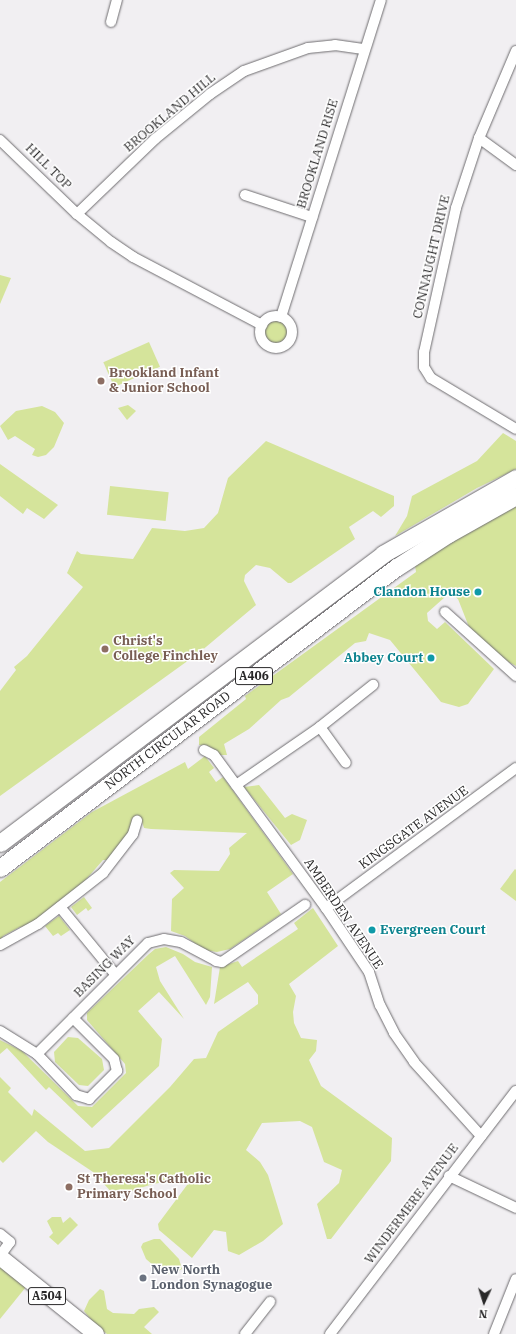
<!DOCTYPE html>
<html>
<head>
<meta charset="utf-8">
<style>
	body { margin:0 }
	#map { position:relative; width:516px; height:1334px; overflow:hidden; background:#f1eff2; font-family:"IBM Plex Serif",serif }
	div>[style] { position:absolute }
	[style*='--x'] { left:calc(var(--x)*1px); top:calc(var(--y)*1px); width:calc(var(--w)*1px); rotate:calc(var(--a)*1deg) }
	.green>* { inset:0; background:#d5e49b; transform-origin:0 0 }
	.round { border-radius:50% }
	.roads { filter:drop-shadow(0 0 1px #6e6c6f) drop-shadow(0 0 1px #6e6c6f) }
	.minor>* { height:10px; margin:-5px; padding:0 5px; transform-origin:5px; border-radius:5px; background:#fff }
	.minor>.ring { margin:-5px; padding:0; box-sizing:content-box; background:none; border:10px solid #fff; border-radius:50% }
	.primary>* { height:16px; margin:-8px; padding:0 8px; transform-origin:8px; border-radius:8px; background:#fff }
	.trunk>* { height:17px; margin:-8.5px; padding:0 8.5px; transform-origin:8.5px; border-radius:8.5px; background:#fff }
	.dots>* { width:11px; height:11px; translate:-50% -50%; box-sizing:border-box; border:2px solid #fff; border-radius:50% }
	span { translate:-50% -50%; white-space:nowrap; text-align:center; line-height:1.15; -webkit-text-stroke:3px #fff; paint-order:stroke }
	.shield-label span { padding:1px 3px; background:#fff; border:1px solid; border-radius:3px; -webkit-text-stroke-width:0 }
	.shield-label { font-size:12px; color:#292829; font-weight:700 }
	.street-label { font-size:13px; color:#292829 }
	.education-label { font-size:13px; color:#785e54; font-weight:700 }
	.left { translate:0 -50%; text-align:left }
	.culture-label { font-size:13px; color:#0d838f; font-weight:700 }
	.right { translate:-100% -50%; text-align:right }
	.worship-label { font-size:13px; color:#5b616d; font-weight:700 }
	.north { position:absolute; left:464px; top:1282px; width:40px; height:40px; -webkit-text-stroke:3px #fff; paint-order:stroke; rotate:184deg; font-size:11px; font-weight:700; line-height:16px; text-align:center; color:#292829 }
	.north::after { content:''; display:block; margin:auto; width:14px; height:18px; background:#292829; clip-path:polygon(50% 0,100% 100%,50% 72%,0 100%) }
</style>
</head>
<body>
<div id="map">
	<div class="green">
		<i style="clip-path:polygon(0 275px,11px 278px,0 304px)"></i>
		<i class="round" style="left:265px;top:321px;width:22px;height:22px"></i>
		<i style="left:149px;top:342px;width:27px;height:50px;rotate:66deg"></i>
		<i style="clip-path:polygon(128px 405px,136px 411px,127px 420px,118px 408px)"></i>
		<i style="clip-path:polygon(42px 406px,55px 412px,64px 423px,54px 447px,46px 455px,38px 457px,32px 455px,35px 449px,15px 436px,8px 440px,0 426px,16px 411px)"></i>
		<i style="clip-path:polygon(503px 433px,516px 441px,516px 469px,477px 488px,395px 536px,407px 516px,412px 496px,477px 461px)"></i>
		<i style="clip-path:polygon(266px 441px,394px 496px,394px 506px,381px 517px,373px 511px,349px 527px,355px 539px,291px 583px,288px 583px,270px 568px,256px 565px,245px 575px,244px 581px,256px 605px,200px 652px,0 796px,0 691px,16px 670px,14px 667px,27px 656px,83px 587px,67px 573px,77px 551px,81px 554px,133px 559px,152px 528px,185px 531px,204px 528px,218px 513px,228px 478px)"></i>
		<i style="clip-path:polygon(0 464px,58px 505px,44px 519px,27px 508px,23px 514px,0 496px)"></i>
		<i style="left:110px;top:486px;width:59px;height:29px;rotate:6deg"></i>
		<i style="clip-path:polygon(516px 506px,516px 666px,492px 653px,469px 627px,458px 599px,445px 590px,445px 597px,427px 613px,428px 621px,437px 629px,445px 622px,494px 669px,468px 704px,459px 707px,441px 702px,390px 640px,369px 633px,366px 641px,355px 643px,289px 697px,281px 700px,249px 729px,224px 744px,227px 755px,220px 755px,208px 746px,199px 745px,199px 737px,246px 699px,245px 696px,416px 572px,415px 565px,459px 537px)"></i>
		<i style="clip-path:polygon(205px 756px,214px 768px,209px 772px,216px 782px,223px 777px,293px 874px,267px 892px,281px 914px,230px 949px,217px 952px,204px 950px,185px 936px,171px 931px,172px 899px,184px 888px,170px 873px,174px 870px,219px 871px,230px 854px,229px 848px,247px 833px,151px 829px,144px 828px,141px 819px,132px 818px,131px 830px,108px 860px,103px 860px,83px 883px,28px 926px,20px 927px,3px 936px,0 941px,0 882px,92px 812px,185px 762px,188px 769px)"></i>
		<i style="clip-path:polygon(259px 785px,285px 818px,292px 814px,307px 820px,300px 840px,291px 845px,244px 787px)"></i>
		<i style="clip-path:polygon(515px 869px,516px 870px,516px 901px,500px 889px)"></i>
		<i style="clip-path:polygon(84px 897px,92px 908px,88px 911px,86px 908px,77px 915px,71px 907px)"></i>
		<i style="clip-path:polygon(313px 908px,338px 946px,289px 984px,296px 996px,293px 1012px,294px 1023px,301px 1038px,317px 1040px,316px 1051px,309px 1060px,321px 1086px,392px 1138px,391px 1161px,331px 1239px,327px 1239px,317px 1204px,339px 1183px,342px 1170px,324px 1162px,312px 1127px,300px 1121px,262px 1123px,246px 1150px,260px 1162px,268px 1175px,283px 1224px,263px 1241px,239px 1255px,228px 1251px,226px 1232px,214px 1230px,192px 1258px,159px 1230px,158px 1224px,193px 1177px,153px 1184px,115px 1196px,93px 1172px,48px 1142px,36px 1131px,3px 1163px,0 1160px,0 1077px,11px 1088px,8px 1092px,32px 1116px,34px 1109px,85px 1151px,109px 1148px,170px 1087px,194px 1059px,206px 1058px,218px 1032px,258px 1004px,258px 995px,248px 982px,214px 1004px,220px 967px,238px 961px,242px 967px,298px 929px,294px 923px)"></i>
		<i style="clip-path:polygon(59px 916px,70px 930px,61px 936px,58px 933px,53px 936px,45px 926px)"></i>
		<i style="clip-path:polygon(166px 947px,183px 954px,195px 962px,212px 967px,210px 997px,206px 1005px,175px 956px,156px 967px,160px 981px,184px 1019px,159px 992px,138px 1011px,162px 1039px,159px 1066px,92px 1128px,49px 1087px,46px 1090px,7px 1048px,0 1054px,0 1040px,22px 1051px,78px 1106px,92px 1107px,126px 1073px,125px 1064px,87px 1020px,87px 1013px,149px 954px,155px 949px)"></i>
		<i style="clip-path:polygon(68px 1037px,78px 1038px,102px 1059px,104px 1070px,88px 1086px,79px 1085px,55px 1062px,54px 1052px)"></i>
		<i style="clip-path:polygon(52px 1217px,61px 1217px,63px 1223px,70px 1217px,78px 1225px,58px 1245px,49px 1237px,53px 1233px,47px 1221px)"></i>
		<i style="clip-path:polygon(154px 1239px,160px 1239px,179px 1259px,182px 1269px,172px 1275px,161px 1272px,146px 1259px,141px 1247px,143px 1243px)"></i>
		<i style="clip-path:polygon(0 1257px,30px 1282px,0 1319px)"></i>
		<i style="clip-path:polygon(100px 1289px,104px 1291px,107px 1309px,113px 1313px,134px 1314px,139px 1309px,154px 1307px,159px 1312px,144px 1327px,152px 1334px,107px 1334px,96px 1326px,84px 1311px,89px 1300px)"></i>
	</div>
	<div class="roads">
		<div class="minor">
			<i style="--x:111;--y:22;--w:23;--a:-75"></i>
			<i style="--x:516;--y:51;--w:95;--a:113"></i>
			<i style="--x:479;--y:138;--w:74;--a:108.2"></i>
			<i style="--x:456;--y:208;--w:148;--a:102.5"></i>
			<i style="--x:424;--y:352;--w:15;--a:90"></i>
			<i style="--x:424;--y:367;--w:13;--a:58"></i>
			<i style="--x:431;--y:378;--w:99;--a:31"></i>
			<i style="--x:479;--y:138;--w:46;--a:36.1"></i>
			<i style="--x:0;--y:140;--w:107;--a:43.9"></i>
			<i style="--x:77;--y:214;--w:44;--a:39.5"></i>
			<i style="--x:111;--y:242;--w:27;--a:34"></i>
			<i style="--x:133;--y:257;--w:146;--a:27.8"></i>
			<i style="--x:245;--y:195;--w:71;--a:18.2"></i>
			<i style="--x:77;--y:214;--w:108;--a:-43.9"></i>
			<i style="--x:155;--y:139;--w:71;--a:-39.3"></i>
			<i style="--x:210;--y:94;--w:41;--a:-34.1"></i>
			<i style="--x:244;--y:71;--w:68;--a:-19.8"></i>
			<i style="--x:308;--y:48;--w:27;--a:-6"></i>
			<i style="--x:335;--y:45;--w:30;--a:8"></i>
			<i class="ring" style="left:260px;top:316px;width:22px;height:22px"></i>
			<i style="--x:281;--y:317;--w:332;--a:-72.5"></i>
			<i style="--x:445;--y:612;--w:96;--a:42"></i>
			<i style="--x:320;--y:727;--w:44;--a:54.2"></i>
			<i style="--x:204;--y:750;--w:11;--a:27"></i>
			<i style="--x:214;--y:755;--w:190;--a:53.8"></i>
			<i style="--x:326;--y:908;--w:77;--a:56.1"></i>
			<i style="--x:369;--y:972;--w:35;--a:72"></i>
			<i style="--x:380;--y:1005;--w:31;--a:63"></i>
			<i style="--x:394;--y:1033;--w:35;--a:55"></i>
			<i style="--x:414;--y:1062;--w:100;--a:47.8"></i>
			<i style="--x:236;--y:785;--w:102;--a:-34.6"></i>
			<i style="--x:320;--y:727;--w:68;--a:-38.4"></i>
			<i style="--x:60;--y:907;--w:87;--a:50.6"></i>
			<i style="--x:326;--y:908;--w:236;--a:-36.4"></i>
			<i style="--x:0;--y:945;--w:43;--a:-28.9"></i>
			<i style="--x:38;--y:924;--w:83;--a:-38.1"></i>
			<i style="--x:103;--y:873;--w:49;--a:-52.4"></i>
			<i style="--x:133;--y:834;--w:14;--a:-73"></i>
			<i style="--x:0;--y:1031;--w:44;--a:31.9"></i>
			<i style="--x:37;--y:1054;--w:157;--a:-45"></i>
			<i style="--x:148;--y:943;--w:16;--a:-14"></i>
			<i style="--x:164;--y:939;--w:17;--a:10"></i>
			<i style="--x:181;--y:942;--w:40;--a:28"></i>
			<i style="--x:216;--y:961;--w:6;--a:9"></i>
			<i style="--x:222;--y:962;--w:101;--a:-34.5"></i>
			<i style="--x:37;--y:1054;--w:57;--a:46.4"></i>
			<i style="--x:76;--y:1095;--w:14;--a:17"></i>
			<i style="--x:89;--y:1099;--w:40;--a:-45"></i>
			<i style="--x:117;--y:1071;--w:12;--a:-104"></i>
			<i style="--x:114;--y:1059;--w:58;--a:-135"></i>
			<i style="--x:449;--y:1176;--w:74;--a:25.5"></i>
			<i style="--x:0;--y:1234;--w:13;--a:39"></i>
			<i style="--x:10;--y:1242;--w:17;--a:126"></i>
			<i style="--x:245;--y:1334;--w:41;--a:-52"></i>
			<i style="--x:330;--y:1334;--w:306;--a:-52.6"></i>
			<i style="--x:494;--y:1334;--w:59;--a:-68.2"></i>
		</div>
		<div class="primary">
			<i style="--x:0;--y:1257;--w:123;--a:38.7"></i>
		</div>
		<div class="trunk">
			<i style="--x:0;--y:843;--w:480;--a:-37"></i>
			<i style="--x:383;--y:554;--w:153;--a:-29.7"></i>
			<i style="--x:0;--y:868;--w:498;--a:-37.2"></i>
			<i style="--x:397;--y:567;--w:61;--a:-32.9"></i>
			<i style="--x:448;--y:534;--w:78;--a:-29.2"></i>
		</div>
	</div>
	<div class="dots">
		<i style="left:101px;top:381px;background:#8d6e63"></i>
		<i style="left:478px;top:592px;background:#0f9aa8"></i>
		<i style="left:105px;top:649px;background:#8d6e63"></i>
		<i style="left:431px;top:658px;background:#0f9aa8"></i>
		<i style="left:372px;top:930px;background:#0f9aa8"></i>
		<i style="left:69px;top:1187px;background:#8d6e63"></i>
		<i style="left:143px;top:1278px;background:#6b7280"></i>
	</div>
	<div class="shield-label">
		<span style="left:254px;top:676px">A406</span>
		<span style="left:47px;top:1296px">A504</span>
	</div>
	<div class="street-label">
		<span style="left:170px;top:113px;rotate:-40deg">BROOKLAND HILL</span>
		<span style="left:318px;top:154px;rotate:-73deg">BROOKLAND RISE</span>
		<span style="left:48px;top:167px;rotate:45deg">HILL TOP</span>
		<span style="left:432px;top:257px;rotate:-77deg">CONNAUGHT DRIVE</span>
		<span style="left:168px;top:741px;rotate:-37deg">NORTH CIRCULAR ROAD</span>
		<span style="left:414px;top:828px;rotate:-36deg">KINGSGATE AVENUE</span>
		<span style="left:343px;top:914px;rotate:56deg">AMBERDEN AVENUE</span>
		<span style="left:105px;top:967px;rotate:-45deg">BASING WAY</span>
		<span style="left:412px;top:1204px;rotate:-53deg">WINDERMERE AVENUE</span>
	</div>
	<div class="education-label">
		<span class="left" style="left:109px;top:381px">Brookland Infant<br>&amp; Junior School</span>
		<span class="left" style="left:113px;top:649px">Christ's<br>College Finchley</span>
		<span class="left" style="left:77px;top:1187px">St Theresa's Catholic<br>Primary School</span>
	</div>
	<div class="culture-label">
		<span class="right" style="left:470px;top:592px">Clandon House</span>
		<span class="right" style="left:423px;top:658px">Abbey Court</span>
		<span class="left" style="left:380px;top:930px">Evergreen Court</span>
	</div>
	<div class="worship-label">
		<span class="left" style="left:151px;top:1278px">New North<br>London Synagogue</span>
	</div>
	<div class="north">N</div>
</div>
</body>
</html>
